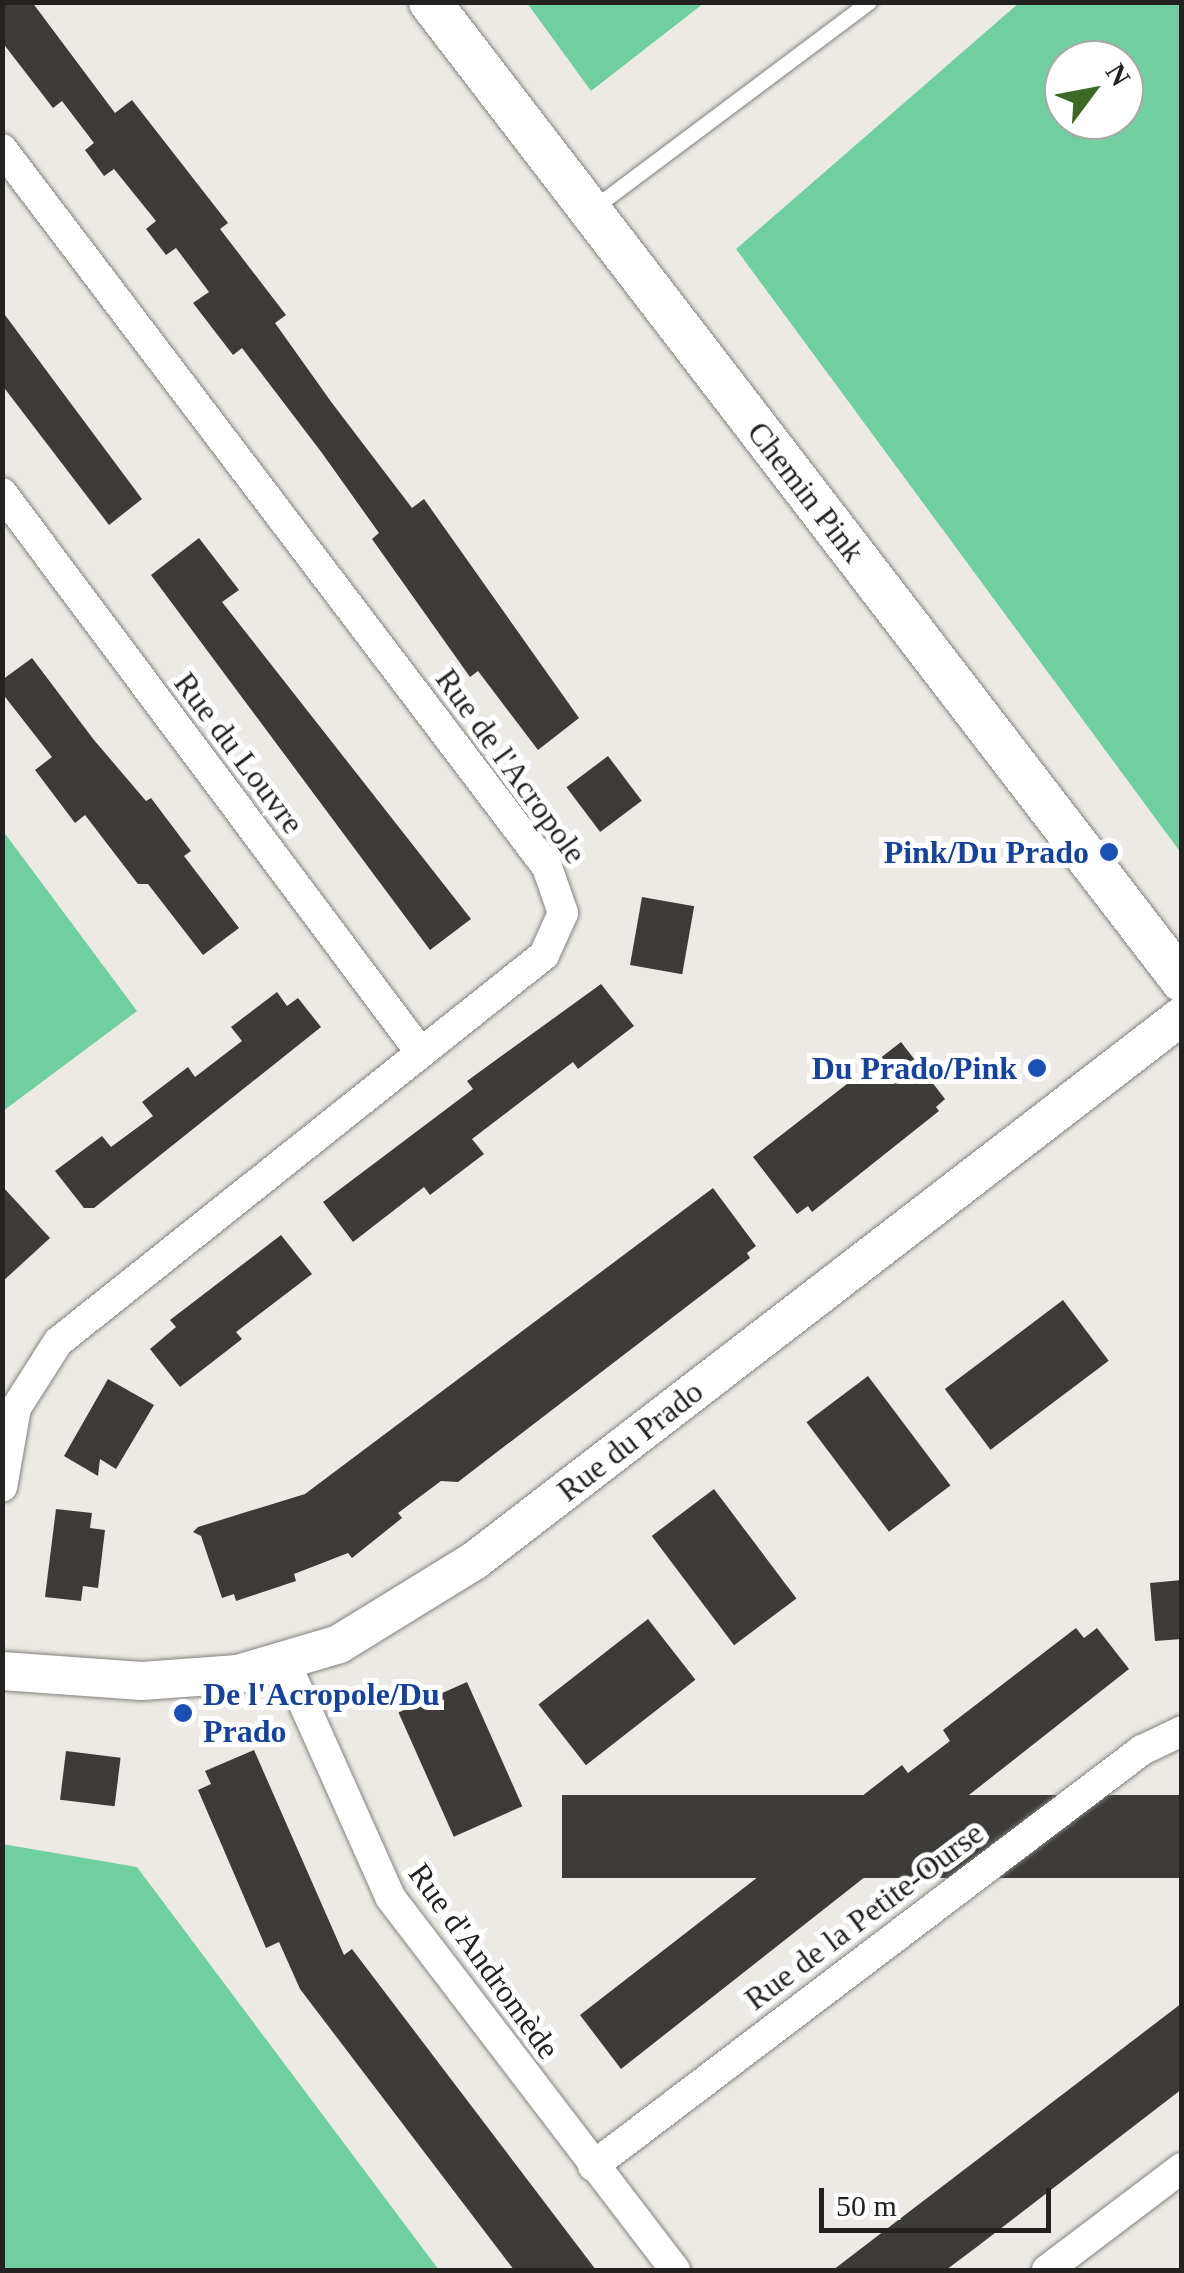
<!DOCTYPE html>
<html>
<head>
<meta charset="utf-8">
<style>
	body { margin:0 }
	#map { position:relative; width:1184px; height:2273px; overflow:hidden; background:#edeae5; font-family:"Times New Roman",serif }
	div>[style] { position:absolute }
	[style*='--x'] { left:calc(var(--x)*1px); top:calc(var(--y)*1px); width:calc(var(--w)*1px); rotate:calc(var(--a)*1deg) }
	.green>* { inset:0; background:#70cf9e }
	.building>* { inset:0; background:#3d3b37; transform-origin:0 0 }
	.roads { filter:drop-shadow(0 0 2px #83817c) drop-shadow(0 0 2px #83817c) }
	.service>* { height:15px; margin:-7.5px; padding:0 7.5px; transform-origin:7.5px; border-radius:7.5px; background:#fff }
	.minor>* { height:30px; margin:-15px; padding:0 15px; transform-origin:15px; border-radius:15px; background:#fff }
	.tertiary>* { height:38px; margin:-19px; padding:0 19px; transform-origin:19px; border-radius:19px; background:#fff }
	.secondary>* { height:42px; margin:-21px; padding:0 21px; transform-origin:21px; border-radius:21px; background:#fff }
	.dots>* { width:28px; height:28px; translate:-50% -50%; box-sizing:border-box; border:5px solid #fff; border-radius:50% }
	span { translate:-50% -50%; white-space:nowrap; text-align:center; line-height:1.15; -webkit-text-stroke:10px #fff; paint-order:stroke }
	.street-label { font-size:32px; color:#232220 }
	.transit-label { font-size:32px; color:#164399; font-weight:700 }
	.right { translate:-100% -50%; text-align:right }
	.left { translate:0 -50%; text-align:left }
	.frame { position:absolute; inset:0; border:5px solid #232220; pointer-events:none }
	.north { position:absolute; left:1044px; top:40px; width:100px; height:100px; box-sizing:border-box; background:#fff; border:2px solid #a7a7a6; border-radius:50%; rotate:58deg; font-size:28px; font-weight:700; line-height:40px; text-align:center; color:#232220 }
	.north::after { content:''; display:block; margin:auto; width:35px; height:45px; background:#3d6825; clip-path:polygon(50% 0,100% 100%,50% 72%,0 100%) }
	.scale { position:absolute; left:819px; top:2188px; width:232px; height:45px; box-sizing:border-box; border:5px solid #232220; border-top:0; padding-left:12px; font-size:30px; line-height:35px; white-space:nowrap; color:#232220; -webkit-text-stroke:8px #fff; paint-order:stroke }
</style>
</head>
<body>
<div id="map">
	<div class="green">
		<i style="clip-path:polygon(evenodd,1020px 2px,1181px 3px,1181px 853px,736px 249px,1020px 2px,1064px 60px,1124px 60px,1124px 120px,1064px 120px,1064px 60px)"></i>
		<i style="clip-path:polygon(527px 3px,704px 3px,591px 91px)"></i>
		<i style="clip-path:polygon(3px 831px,137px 1011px,3px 1111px)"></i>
		<i style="clip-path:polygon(2px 1844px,137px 1867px,439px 2270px,3px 2270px)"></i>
	</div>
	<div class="building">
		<i style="clip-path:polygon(2px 2px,32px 2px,115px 113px,132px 100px,228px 223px,220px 229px,286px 315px,275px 323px,332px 403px,412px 508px,424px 499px,579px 718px,538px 750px,478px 671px,470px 677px,372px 539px,379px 533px,322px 453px,242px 348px,233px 355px,193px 303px,209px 292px,176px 248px,166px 255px,146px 229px,156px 221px,114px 169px,104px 176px,85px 150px,94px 143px,62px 101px,53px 108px,2px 42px)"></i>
		<i style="clip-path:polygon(2px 311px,142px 499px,109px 525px,2px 385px)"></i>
		<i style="clip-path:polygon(199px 538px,239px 590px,222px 602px,471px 919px,430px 950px,151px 575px)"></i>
		<i style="clip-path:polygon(32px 658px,94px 740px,146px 801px,151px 798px,191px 851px,184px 856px,239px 928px,203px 955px,148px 884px,138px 884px,85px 815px,75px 823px,35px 770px,52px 757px,2px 693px,2px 680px)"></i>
		<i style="left:608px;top:756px;width:56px;height:52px;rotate:53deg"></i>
		<i style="left:642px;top:897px;width:53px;height:69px;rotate:10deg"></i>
		<i style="clip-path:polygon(601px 984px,634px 1026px,578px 1069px,573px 1062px,472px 1139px,484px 1154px,430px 1195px,424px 1187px,353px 1242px,323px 1202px,473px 1089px,467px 1081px)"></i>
		<i style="clip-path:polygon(277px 992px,287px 1006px,298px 998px,321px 1027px,94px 1208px,84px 1208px,55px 1171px,102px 1136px,111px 1147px,153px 1116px,142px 1102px,188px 1067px,195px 1077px,242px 1041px,231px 1027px)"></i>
		<i style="clip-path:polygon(901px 1042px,945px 1099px,936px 1107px,939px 1111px,812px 1212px,808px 1206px,797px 1214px,753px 1157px)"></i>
		<i style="clip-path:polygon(2px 1186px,50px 1238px,2px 1282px)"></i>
		<i style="clip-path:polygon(713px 1188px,756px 1246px,747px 1253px,750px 1258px,458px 1482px,441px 1481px,398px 1513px,402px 1518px,352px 1558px,348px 1553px,294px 1574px,296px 1581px,236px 1601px,234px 1594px,222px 1598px,201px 1536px,193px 1532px,198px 1527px,305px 1494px)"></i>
		<i style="clip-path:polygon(281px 1235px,312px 1274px,236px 1332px,242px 1339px,180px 1387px,150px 1349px,176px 1327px,170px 1320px)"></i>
		<i style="left:1063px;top:1300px;width:76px;height:148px;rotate:53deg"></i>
		<i style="left:868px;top:1376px;width:137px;height:77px;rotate:53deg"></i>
		<i style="clip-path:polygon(108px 1379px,154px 1405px,116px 1469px,100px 1459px,98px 1476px,64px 1456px)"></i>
		<i style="left:714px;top:1489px;width:137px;height:78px;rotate:53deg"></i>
		<i style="clip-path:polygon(56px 1509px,92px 1513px,90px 1528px,105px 1530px,98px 1588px,83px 1586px,81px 1601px,45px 1597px)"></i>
		<i style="clip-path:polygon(1182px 1580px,1182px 1639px,1155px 1641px,1150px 1583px)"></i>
		<i style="left:648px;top:1619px;width:77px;height:139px;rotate:52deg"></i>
		<i style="clip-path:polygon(1076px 1628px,1084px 1638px,1097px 1628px,1129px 1669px,621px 2069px,580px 2015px,902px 1765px,908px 1773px,950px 1741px,943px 1730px)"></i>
		<i style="left:467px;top:1682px;width:136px;height:75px;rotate:66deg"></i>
		<i style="clip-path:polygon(254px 1750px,344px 1955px,352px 1949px,596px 2270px,514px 2270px,300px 1989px,279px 1942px,266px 1948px,198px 1790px,211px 1784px,205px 1771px)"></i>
		<i style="left:66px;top:1751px;width:55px;height:49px;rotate:7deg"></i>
		<i style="left:1182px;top:1795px;width:83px;height:620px;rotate:90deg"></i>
		<i style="clip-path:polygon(1182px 2003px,1182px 2089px,978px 2246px,946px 2270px,833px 2270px)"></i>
	</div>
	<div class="roads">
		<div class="service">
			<i style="--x:592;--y:209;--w:346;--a:-36.8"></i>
		</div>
		<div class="minor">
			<i style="--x:2;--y:149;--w:901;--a:52.8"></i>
			<i style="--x:547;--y:867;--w:49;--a:70.8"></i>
			<i style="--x:563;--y:913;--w:46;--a:114.3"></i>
			<i style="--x:544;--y:955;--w:621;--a:141.47"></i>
			<i style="--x:58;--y:1342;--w:78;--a:122.5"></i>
			<i style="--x:16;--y:1408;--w:80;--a:100"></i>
			<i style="--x:2;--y:493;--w:699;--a:53.2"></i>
			<i style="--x:286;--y:1664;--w:255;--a:65.9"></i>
			<i style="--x:390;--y:1897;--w:469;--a:52.6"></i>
			<i style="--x:593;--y:2166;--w:689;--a:-37.15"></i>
			<i style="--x:1142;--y:1750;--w:44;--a:-25.4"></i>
			<i style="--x:1047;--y:2270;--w:169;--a:-37.1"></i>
		</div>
		<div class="tertiary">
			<i style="--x:2;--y:1671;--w:140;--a:4.1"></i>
			<i style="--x:142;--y:1681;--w:96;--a:-4.2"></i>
			<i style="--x:238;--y:1674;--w:105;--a:-16.5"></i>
			<i style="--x:339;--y:1644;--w:158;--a:-31.6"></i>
			<i style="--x:474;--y:1561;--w:893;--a:-37.59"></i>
		</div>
		<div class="secondary">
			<i style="--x:430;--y:2;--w:1234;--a:52.47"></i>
		</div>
	</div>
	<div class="dots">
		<i style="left:1109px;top:852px;background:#1a4fb4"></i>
		<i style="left:1037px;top:1068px;background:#1a4fb4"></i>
		<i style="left:183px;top:1713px;background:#1a4fb4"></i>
	</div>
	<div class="street-label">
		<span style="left:806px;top:492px;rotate:52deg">Chemin Pink</span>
		<span style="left:239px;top:753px;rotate:53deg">Rue du Louvre</span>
		<span style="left:511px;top:766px;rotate:54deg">Rue de l'Acropole</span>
		<span style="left:630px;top:1441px;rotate:-38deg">Rue du Prado</span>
		<span style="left:864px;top:1916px;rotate:-37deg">Rue de la Petite-Ourse</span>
		<span style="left:484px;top:1961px;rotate:54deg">Rue d'Andromède</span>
	</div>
	<div class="transit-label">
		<span class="right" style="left:1089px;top:852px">Pink/Du Prado</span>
		<span class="right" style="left:1017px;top:1068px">Du Prado/Pink</span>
		<span class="left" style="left:203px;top:1713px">De l'Acropole/Du<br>Prado</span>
	</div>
	<div class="frame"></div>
	<div class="north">N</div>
	<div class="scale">50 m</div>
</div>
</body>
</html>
